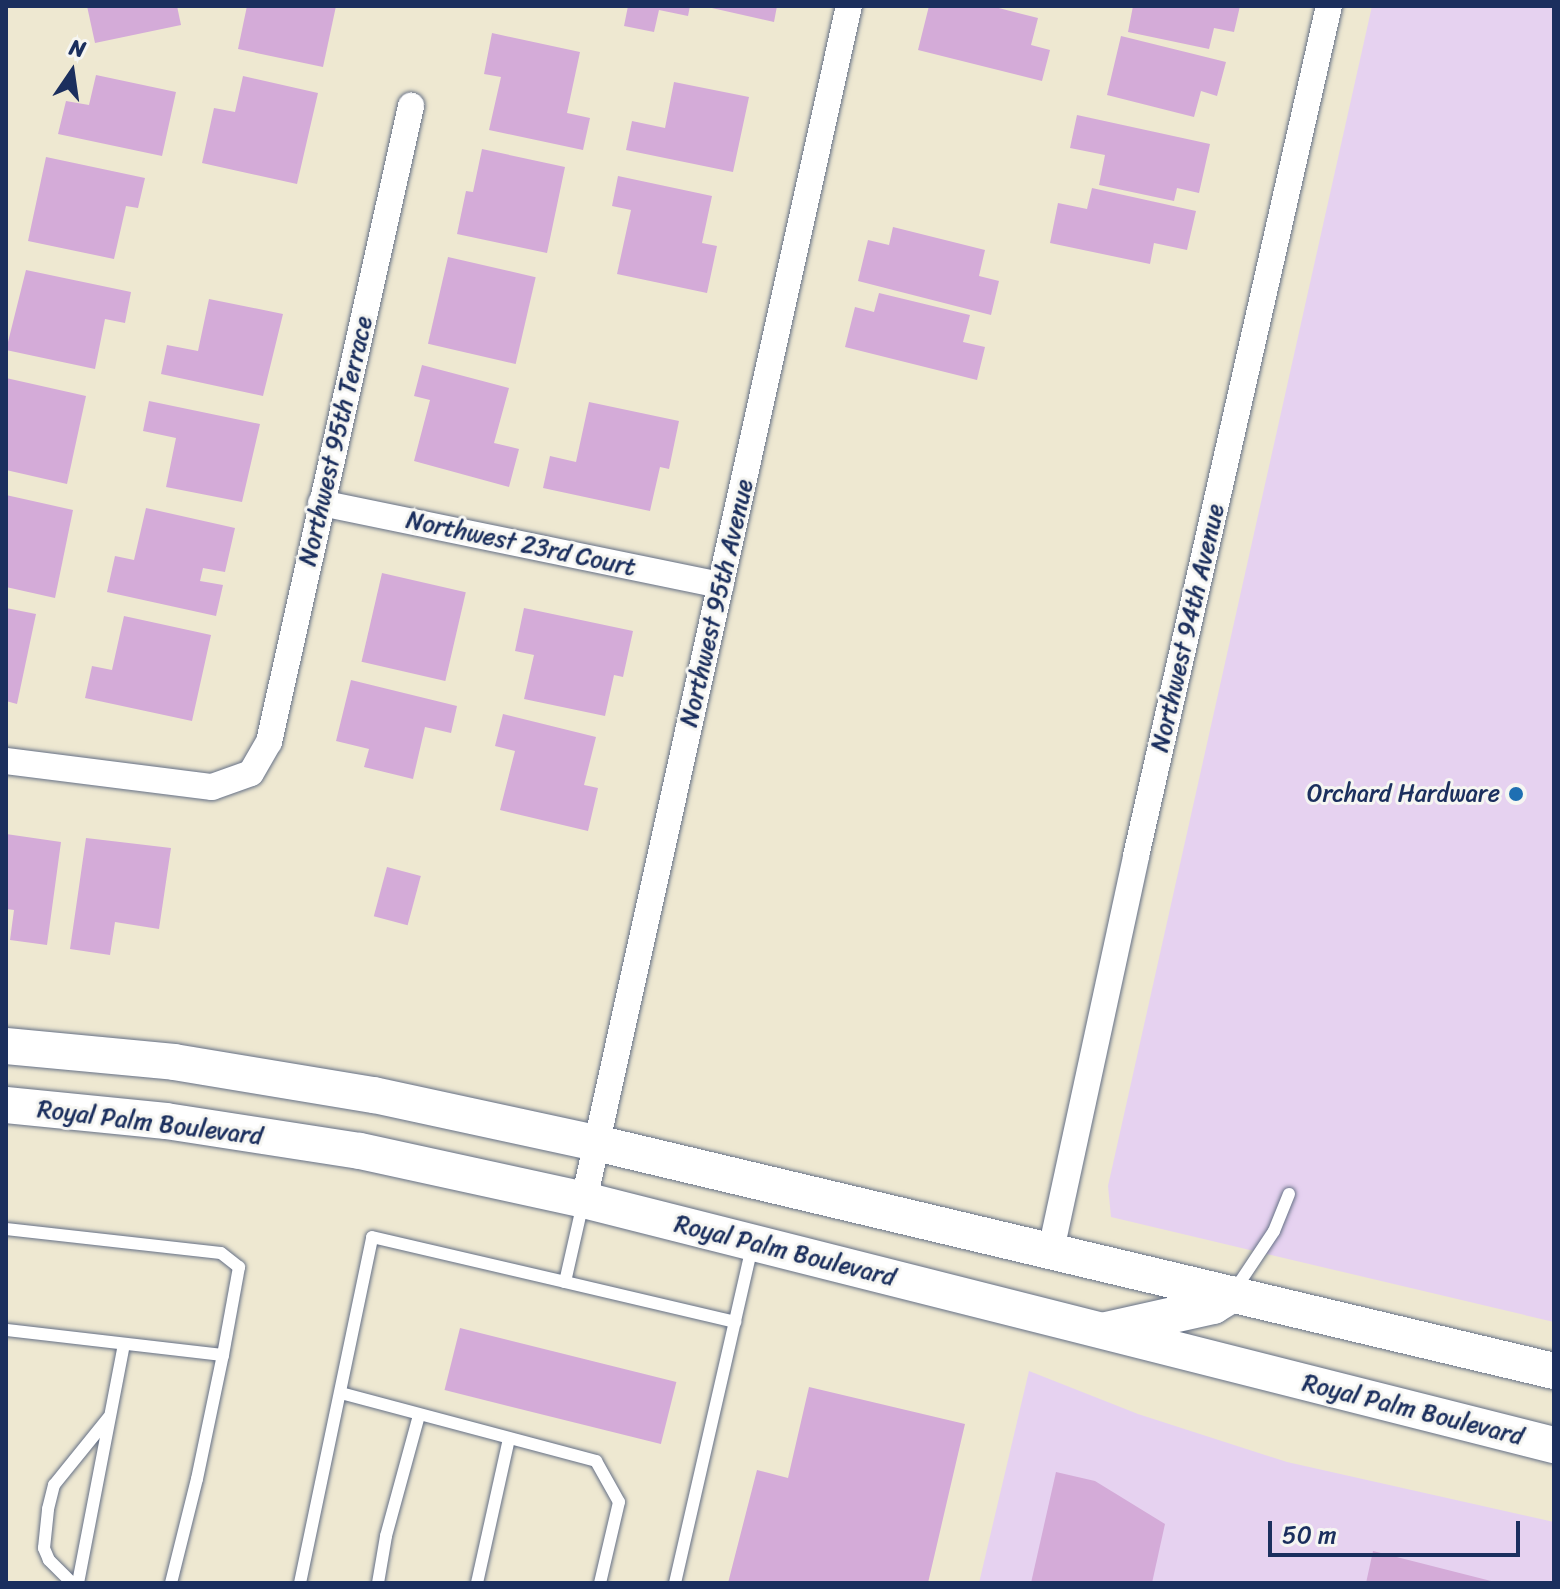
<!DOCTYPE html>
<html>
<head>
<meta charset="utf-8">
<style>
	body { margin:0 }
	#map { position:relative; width:1560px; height:1589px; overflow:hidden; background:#eee8d1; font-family:Sriracha,sans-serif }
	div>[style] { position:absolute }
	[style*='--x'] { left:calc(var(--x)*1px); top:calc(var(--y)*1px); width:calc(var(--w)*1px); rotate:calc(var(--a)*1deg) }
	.built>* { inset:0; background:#e6d2f0 }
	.building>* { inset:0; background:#d4abd8; transform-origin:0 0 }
	.roads { filter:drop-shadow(0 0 2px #657086) drop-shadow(0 0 2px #657086) }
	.lane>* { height:12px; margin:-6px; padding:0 6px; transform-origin:6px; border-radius:6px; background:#fff }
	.street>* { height:26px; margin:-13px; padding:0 13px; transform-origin:13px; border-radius:13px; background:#fff }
	.secondary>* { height:36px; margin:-18px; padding:0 18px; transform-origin:18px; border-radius:18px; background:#fff }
	.dots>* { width:22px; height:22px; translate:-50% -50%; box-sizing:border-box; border:4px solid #f6f6f2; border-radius:50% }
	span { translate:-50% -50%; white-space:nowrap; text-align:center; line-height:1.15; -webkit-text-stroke:6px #f6f6f2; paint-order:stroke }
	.street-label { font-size:24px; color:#1b2f5e }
	.poi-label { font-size:24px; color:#1b2f5e }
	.right { translate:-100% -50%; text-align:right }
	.frame { position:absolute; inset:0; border:8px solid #1b2f5e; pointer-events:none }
	.north { position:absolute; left:32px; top:32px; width:80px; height:80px; -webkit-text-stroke:6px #f6f6f2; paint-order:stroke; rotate:13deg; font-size:22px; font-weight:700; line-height:32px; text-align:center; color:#1b2f5e }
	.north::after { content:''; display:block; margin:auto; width:28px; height:36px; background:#1b2f5e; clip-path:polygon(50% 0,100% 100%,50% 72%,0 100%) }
	.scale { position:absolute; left:1268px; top:1521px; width:252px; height:36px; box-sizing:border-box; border:4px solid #1b2f5e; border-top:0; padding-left:10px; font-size:24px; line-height:28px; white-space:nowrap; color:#1b2f5e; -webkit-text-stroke:6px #f6f6f2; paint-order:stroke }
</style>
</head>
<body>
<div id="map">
	<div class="built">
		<i style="clip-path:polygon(1372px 6px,1554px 6px,1554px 1322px,1111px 1217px,1108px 1186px)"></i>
		<i style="clip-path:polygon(1029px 1371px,1138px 1414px,1287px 1462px,1554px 1522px,1554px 1583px,979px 1583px)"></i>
	</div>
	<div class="building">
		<i style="clip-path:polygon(87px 6px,177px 6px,181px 25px,95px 43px)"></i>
		<i style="clip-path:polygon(247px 6px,336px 6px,323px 67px,238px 49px)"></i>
		<i style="clip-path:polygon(628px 6px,690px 6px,688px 16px,659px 10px,654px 32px,624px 26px)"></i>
		<i style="clip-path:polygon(703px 6px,777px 6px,774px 22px)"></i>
		<i style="clip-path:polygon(929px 6px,991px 6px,1038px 18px,1031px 45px,1050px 50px,1042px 81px,918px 50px)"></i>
		<i style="clip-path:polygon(1133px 6px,1240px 6px,1234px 32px,1214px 28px,1209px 49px,1128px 32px)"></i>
		<i style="clip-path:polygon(492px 33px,580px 52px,567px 113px,590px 118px,583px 150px,489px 130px,501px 77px,484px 74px)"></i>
		<i style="clip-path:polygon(1121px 36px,1226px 62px,1217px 96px,1201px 91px,1194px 117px,1107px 95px)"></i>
		<i style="clip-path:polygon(96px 75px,176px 92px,162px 156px,58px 134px,66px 101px,89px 105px)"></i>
		<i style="clip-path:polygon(243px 76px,318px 93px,297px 184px,202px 163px,214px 108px,235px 112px)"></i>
		<i style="clip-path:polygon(674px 82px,749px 97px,733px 172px,626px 150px,632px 121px,665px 128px)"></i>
		<i style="clip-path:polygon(1077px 115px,1210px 144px,1199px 193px,1177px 188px,1174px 201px,1099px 185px,1105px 155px,1070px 148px)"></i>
		<i style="clip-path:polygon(482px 149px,565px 167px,547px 253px,457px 234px,466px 191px,473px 192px)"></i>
		<i style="clip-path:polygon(46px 157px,145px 178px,138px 208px,126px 206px,114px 259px,28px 241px)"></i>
		<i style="clip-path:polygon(618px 176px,712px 196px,702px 243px,717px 246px,707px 293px,617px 274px,631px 210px,612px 206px)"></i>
		<i style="clip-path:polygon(1092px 188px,1196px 211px,1187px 250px,1154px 243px,1150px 264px,1050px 243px,1058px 203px,1087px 209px)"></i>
		<i style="clip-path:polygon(893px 227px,985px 250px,979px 276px,999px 281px,991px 315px,858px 281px,868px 240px,889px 245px)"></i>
		<i style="left:448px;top:257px;width:90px;height:89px;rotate:13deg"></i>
		<i style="clip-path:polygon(26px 270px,131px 292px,125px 323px,105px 319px,95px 369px,6px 350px)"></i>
		<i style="clip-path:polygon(879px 293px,970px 315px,963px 342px,985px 347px,977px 380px,845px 347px,855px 307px,874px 312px)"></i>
		<i style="clip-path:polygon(209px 299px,283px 314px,263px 396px,161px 374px,167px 345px,198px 351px)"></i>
		<i style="clip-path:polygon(422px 365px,509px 388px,494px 443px,519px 449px,509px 487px,414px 461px,430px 400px,414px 396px)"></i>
		<i style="clip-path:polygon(6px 378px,86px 396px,67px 484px,6px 470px)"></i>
		<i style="clip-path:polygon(149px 401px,260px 424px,242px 502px,166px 487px,176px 438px,143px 431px)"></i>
		<i style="clip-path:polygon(589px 402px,679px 421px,669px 469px,660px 467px,650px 511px,543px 488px,550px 456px,576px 462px)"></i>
		<i style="clip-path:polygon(6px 495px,73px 510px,55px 598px,6px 587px)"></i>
		<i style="clip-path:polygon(146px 508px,235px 528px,225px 572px,203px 568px,200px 581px,223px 585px,216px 616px,107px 592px,115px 556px,134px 560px)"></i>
		<i style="left:382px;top:573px;width:86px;height:91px;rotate:13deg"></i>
		<i style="clip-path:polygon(6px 608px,36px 614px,17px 704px,6px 701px)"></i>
		<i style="clip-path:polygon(524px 608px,633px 631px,623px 677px,614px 675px,605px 716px,524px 699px,534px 655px,515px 651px)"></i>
		<i style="clip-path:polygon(124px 616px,211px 635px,192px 721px,85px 698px,92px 666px,112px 670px)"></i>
		<i style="clip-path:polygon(351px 680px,457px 706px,451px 733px,425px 727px,413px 779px,364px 767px,369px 749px,336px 741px)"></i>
		<i style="clip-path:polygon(503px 714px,596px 737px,584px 785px,598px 788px,588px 831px,500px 810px,515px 751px,495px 746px)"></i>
		<i style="clip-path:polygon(6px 834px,61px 842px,47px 945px,10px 940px,14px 910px,6px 909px)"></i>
		<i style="clip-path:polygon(86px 838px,171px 848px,159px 929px,115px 922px,110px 955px,70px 949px)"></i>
		<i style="left:387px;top:867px;width:35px;height:51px;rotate:15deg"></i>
		<i style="left:460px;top:1328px;width:223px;height:64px;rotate:14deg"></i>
		<i style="clip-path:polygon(809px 1387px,965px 1424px,928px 1583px,728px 1583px,757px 1470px,788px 1478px)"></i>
		<i style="clip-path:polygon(1056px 1472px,1095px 1481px,1165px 1524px,1152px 1583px,1031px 1583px)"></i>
		<i style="clip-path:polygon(1373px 1551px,1495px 1582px,1495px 1583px,1366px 1583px)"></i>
	</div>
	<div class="roads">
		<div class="lane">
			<i style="--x:6;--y:1229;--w:216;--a:6.4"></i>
			<i style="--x:221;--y:1253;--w:23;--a:38"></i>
			<i style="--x:239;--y:1267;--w:89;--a:100.3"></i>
			<i style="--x:223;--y:1355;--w:218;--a:-173.4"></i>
			<i style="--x:565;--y:1282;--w:175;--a:13.2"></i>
			<i style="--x:1234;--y:1291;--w:72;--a:-56.3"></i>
			<i style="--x:1274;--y:1231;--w:40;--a:-68"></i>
			<i style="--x:341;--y:1393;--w:264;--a:14.9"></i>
			<i style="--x:596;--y:1461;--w:47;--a:60.7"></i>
			<i style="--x:619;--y:1502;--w:83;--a:103.2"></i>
			<i style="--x:72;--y:1583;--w:33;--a:-135"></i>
			<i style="--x:49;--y:1560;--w:13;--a:-113"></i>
			<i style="--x:44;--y:1548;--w:39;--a:-84"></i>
			<i style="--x:48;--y:1509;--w:25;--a:-76"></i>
			<i style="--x:54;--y:1485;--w:87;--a:-51"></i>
			<i style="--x:78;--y:1583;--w:243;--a:-79.1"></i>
			<i style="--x:171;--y:1583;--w:107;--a:-76"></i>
			<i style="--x:197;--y:1479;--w:127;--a:-78.2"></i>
			<i style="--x:300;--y:1583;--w:353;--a:-78.2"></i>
			<i style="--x:372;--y:1237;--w:198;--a:13.1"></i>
			<i style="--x:565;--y:1282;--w:81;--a:-77.2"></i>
			<i style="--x:378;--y:1583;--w:48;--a:-80.3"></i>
			<i style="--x:386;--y:1536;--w:125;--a:-74.7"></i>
			<i style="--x:477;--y:1583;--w:148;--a:-77.5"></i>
			<i style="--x:675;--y:1583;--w:345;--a:-77.1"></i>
		</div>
		<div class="street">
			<i style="--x:321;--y:503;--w:408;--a:11.6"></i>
			<i style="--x:6;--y:761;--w:208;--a:7.2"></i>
			<i style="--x:212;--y:787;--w:41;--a:-19.7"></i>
			<i style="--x:251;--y:773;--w:36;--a:-60"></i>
			<i style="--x:269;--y:742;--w:652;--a:-77.41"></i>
			<i style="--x:584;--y:1200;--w:1223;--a:-77.49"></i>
			<i style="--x:1051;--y:1250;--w:403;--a:-77.8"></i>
			<i style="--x:1136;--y:856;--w:872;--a:-77.21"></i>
		</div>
		<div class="secondary">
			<i style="--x:6;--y:1046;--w:169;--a:5.4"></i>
			<i style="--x:174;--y:1062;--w:203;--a:9.4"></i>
			<i style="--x:374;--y:1095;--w:227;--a:12.2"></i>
			<i style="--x:596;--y:1143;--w:985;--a:13.39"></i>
			<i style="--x:6;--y:1105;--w:161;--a:5.7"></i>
			<i style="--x:166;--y:1121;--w:196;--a:8.8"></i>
			<i style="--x:360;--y:1151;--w:229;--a:12.3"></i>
			<i style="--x:584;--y:1200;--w:1000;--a:14.18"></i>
			<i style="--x:1106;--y:1330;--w:110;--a:-12.6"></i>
			<i style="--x:1213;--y:1306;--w:23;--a:-31"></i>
		</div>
	</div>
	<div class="dots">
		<i style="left:1516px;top:794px;background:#1f6fb2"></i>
	</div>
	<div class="street-label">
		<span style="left:336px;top:441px;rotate:-77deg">Northwest 95th Terrace</span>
		<span style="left:521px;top:544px;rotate:12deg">Northwest 23rd Court</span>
		<span style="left:717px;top:603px;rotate:-77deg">Northwest 95th Avenue</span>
		<span style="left:1188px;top:628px;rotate:-77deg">Northwest 94th Avenue</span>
		<span style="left:150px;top:1123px;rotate:7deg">Royal Palm Boulevard</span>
		<span style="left:785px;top:1251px;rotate:14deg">Royal Palm Boulevard</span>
		<span style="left:1413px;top:1410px;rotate:14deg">Royal Palm Boulevard</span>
	</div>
	<div class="poi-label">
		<span class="right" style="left:1500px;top:794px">Orchard Hardware</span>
	</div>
	<div class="frame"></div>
	<div class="north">N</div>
	<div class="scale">50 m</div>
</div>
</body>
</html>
